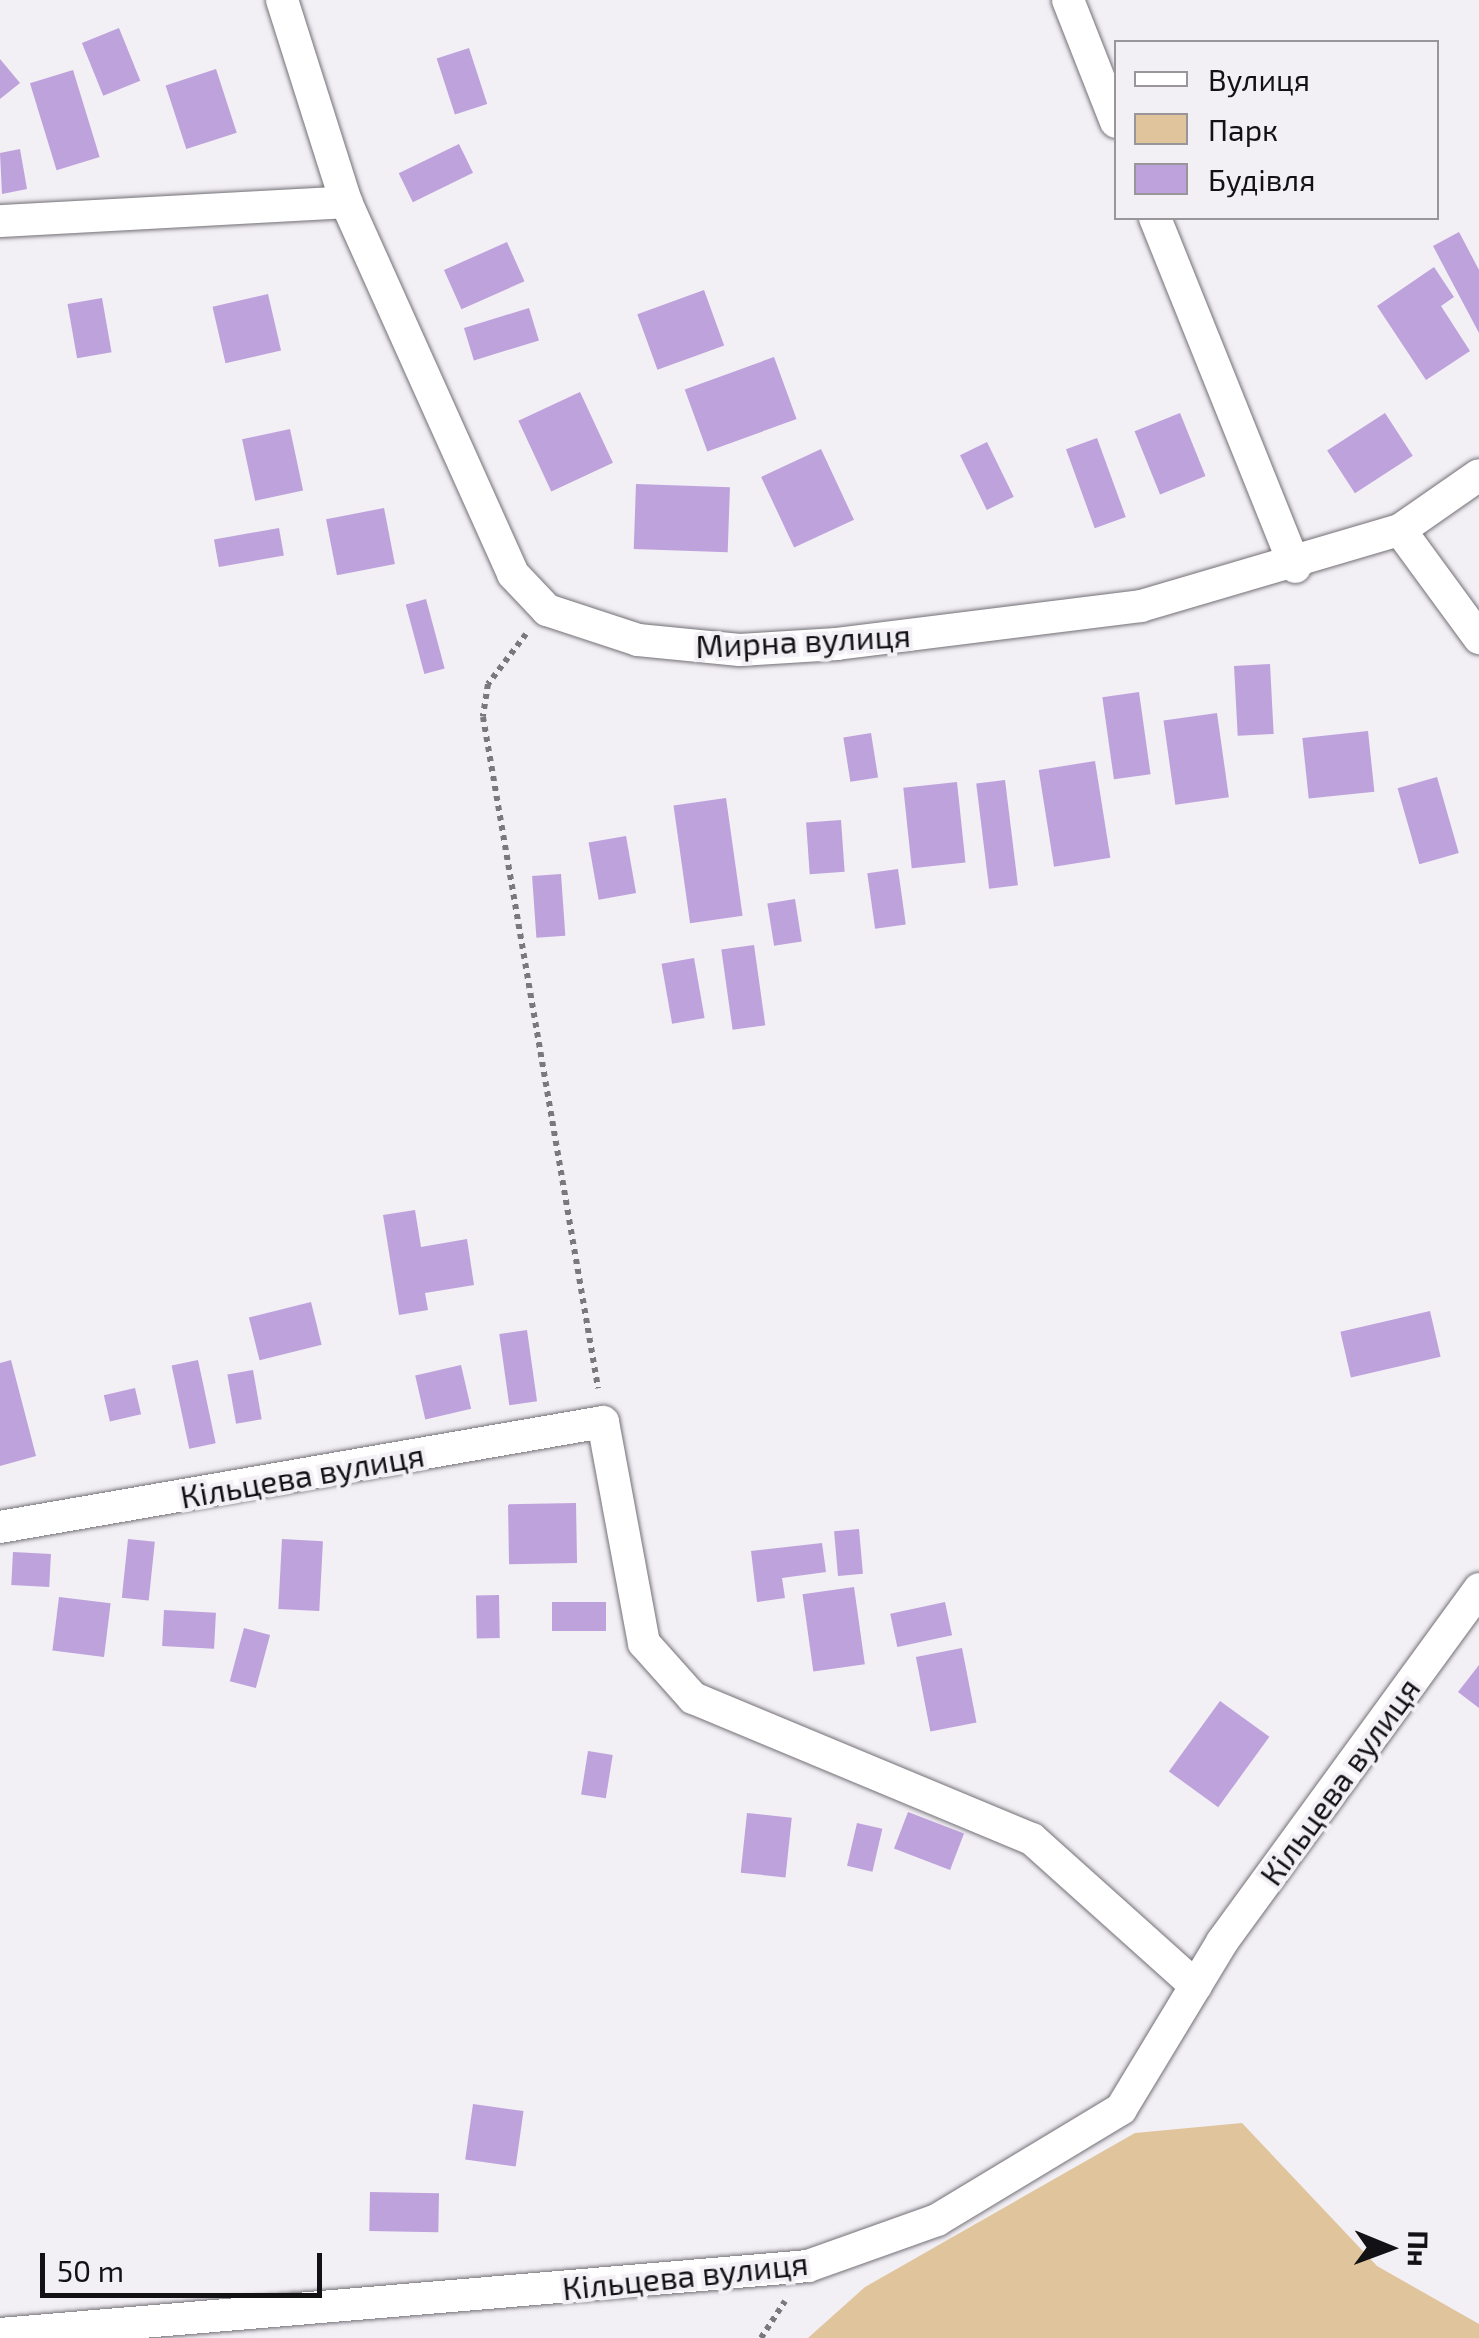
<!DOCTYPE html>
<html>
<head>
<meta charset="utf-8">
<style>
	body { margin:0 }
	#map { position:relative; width:1479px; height:2338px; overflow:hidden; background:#f2eff5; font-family:"Exo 2",sans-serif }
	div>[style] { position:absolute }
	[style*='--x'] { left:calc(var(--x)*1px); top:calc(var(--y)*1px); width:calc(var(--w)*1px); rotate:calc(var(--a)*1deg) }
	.green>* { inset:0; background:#e0c49c }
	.building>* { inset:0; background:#bea2dc; transform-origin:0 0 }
	.path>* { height:6px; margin-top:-3px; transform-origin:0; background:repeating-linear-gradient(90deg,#7a787c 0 5px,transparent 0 10px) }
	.roads { filter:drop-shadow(0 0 2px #737076) drop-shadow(0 0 2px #737076) }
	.street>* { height:32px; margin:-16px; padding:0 16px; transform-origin:16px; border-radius:16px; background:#fff }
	span { translate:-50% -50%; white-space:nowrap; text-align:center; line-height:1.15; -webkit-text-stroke:8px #f2eff5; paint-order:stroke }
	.street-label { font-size:32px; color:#121113 }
	.legend { position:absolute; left:1114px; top:40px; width:325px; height:180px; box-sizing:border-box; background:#f2eff5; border:2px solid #98969b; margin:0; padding:12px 18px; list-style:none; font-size:30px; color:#121113 }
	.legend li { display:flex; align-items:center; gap:20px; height:50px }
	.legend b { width:50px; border:2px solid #98969b }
	.north { position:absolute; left:1339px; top:2198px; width:100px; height:100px; -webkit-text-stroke:8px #f2eff5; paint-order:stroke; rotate:91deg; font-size:28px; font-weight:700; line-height:40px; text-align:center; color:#121113 }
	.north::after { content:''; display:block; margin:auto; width:35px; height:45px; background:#121113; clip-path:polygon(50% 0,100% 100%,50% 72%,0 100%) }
	.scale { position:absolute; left:40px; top:2253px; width:282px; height:45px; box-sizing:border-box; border:5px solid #121113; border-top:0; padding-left:12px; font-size:30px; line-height:35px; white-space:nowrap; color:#121113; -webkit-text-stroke:8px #f2eff5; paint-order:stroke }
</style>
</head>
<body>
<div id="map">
	<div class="green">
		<i style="clip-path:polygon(1242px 2123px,1377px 2266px,1479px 2324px,1479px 2338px,808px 2338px,865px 2287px,1135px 2133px)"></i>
	</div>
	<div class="building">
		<i style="left:119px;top:28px;width:57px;height:40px;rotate:68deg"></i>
		<i style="left:469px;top:48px;width:59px;height:34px;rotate:72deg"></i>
		<i style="clip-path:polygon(0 59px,20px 83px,0 99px)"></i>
		<i style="left:216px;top:69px;width:67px;height:53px;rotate:72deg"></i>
		<i style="left:73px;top:70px;width:91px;height:45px;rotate:73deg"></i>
		<i style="left:459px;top:144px;width:32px;height:67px;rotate:64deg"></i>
		<i style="clip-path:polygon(20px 149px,27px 189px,2px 194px,0 153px)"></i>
		<i style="clip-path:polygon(1459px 232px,1479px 270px,1479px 333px,1433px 246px)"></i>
		<i style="left:507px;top:242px;width:43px;height:69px;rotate:66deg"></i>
		<i style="clip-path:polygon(1434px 267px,1454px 297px,1441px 306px,1470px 351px,1426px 380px,1377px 306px)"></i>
		<i style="left:704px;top:290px;width:59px;height:71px;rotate:70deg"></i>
		<i style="left:268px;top:294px;width:58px;height:57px;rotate:77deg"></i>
		<i style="left:102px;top:298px;width:55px;height:35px;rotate:80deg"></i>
		<i style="left:529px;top:308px;width:34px;height:68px;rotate:73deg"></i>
		<i style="left:774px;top:357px;width:66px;height:95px;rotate:70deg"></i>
		<i style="left:580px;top:392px;width:78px;height:68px;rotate:65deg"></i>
		<i style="left:1180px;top:413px;width:68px;height:49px;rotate:68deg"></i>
		<i style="left:1385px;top:413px;width:51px;height:69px;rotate:57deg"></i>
		<i style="left:290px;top:429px;width:63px;height:49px;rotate:78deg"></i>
		<i style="left:1097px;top:438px;width:84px;height:33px;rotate:70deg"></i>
		<i style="left:987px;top:442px;width:61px;height:30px;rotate:64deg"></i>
		<i style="left:821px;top:449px;width:78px;height:66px;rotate:65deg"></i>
		<i style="left:636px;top:484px;width:94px;height:65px;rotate:2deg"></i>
		<i style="left:384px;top:508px;width:57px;height:59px;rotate:79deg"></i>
		<i style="left:279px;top:528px;width:28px;height:66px;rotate:80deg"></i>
		<i style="left:426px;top:599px;width:72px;height:21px;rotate:75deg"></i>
		<i style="left:1270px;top:664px;width:70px;height:36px;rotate:87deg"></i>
		<i style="left:1139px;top:692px;width:83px;height:37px;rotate:82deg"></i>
		<i style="left:1217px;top:713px;width:85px;height:54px;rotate:82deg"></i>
		<i style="left:1368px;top:731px;width:61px;height:66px;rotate:84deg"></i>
		<i style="left:871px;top:733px;width:45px;height:28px;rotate:81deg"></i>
		<i style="left:1095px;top:761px;width:98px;height:57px;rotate:81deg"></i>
		<i style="left:1437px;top:777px;width:79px;height:41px;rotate:74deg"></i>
		<i style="left:1005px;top:780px;width:106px;height:29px;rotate:83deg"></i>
		<i style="left:957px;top:782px;width:81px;height:54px;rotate:84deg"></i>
		<i style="left:726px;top:798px;width:119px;height:53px;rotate:82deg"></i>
		<i style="left:841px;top:820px;width:52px;height:35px;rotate:86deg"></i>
		<i style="left:626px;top:836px;width:58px;height:38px;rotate:80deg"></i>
		<i style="left:898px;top:869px;width:56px;height:31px;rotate:82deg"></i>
		<i style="left:561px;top:874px;width:62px;height:29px;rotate:86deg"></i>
		<i style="left:795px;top:899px;width:43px;height:28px;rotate:81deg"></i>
		<i style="left:754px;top:945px;width:81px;height:33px;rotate:82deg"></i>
		<i style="left:694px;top:958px;width:61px;height:33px;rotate:80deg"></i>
		<i style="clip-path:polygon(415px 1210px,421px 1247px,467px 1239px,474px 1285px,425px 1293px,428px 1310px,399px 1315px,383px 1215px)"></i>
		<i style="left:311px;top:1302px;width:44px;height:64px;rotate:76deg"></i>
		<i style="left:1430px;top:1311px;width:47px;height:92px;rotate:77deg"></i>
		<i style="left:527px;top:1330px;width:72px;height:28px;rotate:82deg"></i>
		<i style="clip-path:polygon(11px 1360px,36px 1456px,0 1466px,0 1363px)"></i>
		<i style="left:198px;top:1360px;width:85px;height:27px;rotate:78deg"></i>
		<i style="left:461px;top:1365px;width:45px;height:47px;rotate:77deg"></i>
		<i style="left:253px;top:1370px;width:50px;height:26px;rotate:80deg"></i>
		<i style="left:135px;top:1388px;width:27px;height:32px;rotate:77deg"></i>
		<i style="left:576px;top:1503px;width:60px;height:68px;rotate:89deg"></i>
		<i style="left:859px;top:1529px;width:45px;height:25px;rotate:85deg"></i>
		<i style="left:128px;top:1539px;width:27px;height:59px;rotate:6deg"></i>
		<i style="left:282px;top:1539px;width:41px;height:70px;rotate:3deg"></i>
		<i style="clip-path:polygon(822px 1543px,826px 1572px,782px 1578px,785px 1598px,757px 1602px,751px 1551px)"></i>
		<i style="left:13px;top:1552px;width:38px;height:33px;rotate:3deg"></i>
		<i style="left:854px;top:1587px;width:78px;height:52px;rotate:82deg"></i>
		<i style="left:499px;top:1595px;width:43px;height:23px;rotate:89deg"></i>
		<i style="left:59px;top:1597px;width:52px;height:54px;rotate:7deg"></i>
		<i style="left:552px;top:1602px;width:54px;height:29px"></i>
		<i style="left:945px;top:1602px;width:34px;height:56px;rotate:78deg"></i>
		<i style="left:164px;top:1610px;width:52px;height:36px;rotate:3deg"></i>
		<i style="left:244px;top:1628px;width:27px;height:55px;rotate:15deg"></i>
		<i style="left:962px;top:1648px;width:76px;height:47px;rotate:79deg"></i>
		<i style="clip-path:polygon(1479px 1665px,1479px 1708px,1458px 1692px)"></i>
		<i style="left:1220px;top:1701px;width:61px;height:87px;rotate:36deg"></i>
		<i style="left:588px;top:1751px;width:25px;height:44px;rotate:9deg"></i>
		<i style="left:908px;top:1812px;width:60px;height:39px;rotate:21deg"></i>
		<i style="left:747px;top:1813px;width:45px;height:60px;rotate:6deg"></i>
		<i style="left:857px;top:1823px;width:26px;height:44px;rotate:13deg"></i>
		<i style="left:473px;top:2104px;width:51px;height:56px;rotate:8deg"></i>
		<i style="left:370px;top:2192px;width:69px;height:39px;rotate:1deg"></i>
	</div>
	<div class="path">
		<i style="--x:526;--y:634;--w:63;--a:127.2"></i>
		<i style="--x:488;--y:684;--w:33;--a:99"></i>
		<i style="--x:483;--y:717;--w:681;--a:80.27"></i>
		<i style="--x:761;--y:2338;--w:44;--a:-57"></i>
	</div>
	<div class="roads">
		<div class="street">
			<i style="--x:282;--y:0;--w:212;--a:72.4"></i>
			<i style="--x:1068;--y:0;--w:131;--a:68.5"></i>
			<i style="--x:1155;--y:218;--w:376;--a:68.1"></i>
			<i style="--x:0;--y:221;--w:347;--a:-3.1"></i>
			<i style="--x:346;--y:202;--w:408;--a:65.8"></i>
			<i style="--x:513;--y:574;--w:50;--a:46.6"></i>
			<i style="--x:547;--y:610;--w:96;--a:18.2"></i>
			<i style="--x:638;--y:640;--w:102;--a:5.6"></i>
			<i style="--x:740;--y:650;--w:97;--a:-3.5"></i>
			<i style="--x:837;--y:644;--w:306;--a:-7.1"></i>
			<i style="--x:1141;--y:606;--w:270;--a:-16.4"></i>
			<i style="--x:1400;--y:530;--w:96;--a:-34.8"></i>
			<i style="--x:1400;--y:530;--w:134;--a:53.8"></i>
			<i style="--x:0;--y:1527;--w:612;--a:-9.88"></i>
			<i style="--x:603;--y:1422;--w:225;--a:79.5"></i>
			<i style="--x:644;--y:1643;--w:74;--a:48.3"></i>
			<i style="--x:693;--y:1698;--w:367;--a:22.6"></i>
			<i style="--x:1032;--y:1839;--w:220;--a:41.9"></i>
			<i style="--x:0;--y:2334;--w:811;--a:-4.81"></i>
			<i style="--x:808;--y:2266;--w:137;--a:-19.6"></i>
			<i style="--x:937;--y:2220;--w:215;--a:-31.1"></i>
			<i style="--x:1121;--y:2109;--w:195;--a:-58.8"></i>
			<i style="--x:1222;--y:1942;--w:437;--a:-53.9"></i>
		</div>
	</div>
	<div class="street-label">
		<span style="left:803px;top:640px;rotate:-3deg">Мирна вулиця</span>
		<span style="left:302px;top:1475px;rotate:-10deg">Кільцева вулиця</span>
		<span style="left:1339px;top:1781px;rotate:-54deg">Кільцева вулиця</span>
		<span style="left:685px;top:2275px;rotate:-6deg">Кільцева вулиця</span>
	</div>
	<ul class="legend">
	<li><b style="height:12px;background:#fff"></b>Вулиця</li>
	<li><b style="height:28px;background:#e0c49c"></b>Парк</li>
	<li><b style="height:28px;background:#bea2dc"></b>Будівля</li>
	</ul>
	<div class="north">Пн</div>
	<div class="scale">50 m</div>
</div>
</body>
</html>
